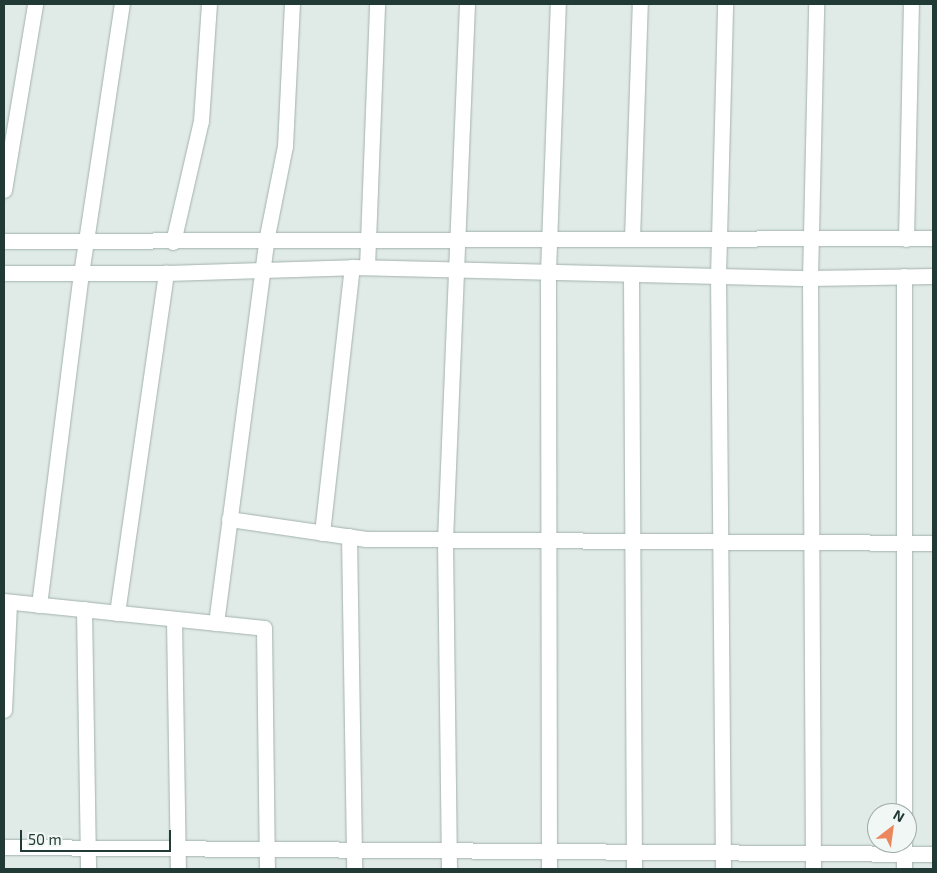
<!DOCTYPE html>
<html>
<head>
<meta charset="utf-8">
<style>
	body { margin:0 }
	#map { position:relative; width:937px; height:873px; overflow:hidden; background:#e0eae6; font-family:"Exo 2",sans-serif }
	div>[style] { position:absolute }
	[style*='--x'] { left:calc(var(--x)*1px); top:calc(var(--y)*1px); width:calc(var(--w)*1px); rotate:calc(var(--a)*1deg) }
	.roads { filter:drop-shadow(0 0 1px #a3b2ad) drop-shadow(0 0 1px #a3b2ad) }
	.minor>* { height:15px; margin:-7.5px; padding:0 7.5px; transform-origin:7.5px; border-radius:7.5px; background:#fff }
	.secondary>* { height:15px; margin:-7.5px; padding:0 7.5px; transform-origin:7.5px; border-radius:7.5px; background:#fff }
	span { translate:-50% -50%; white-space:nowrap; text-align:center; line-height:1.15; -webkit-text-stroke:4.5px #f0f7f4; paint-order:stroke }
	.frame { position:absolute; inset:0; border:5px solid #223a35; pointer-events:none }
	.north { position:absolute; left:867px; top:803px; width:50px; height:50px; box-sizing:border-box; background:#f0f7f4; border:1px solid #9eaba8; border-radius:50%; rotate:30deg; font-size:14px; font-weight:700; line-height:20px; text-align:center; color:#223a35 }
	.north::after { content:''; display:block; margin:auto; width:18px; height:22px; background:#ec875d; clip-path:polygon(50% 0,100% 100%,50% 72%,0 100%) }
	.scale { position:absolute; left:20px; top:830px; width:151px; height:22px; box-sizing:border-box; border:2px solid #223a35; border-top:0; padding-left:6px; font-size:15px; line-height:18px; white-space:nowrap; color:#223a35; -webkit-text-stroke:4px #f0f7f4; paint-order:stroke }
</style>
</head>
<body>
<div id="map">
	<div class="roads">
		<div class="minor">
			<i style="--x:4;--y:190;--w:189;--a:-80.5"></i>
			<i style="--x:632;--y:239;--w:235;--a:-88.1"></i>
			<i style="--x:906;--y:239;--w:235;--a:-88.8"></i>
			<i style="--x:173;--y:242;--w:124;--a:-77"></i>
			<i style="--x:201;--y:121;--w:117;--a:-86.1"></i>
			<i style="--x:367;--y:267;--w:263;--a:-87.8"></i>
			<i style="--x:631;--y:274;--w:595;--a:89.71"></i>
			<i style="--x:229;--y:519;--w:138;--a:8.3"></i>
			<i style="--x:366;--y:539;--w:567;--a:0.4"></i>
			<i style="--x:322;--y:533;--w:268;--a:-83.6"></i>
			<i style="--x:349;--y:536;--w:333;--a:89.1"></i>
			<i style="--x:4;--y:601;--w:261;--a:5.9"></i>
			<i style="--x:264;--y:628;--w:241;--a:89.3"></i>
			<i style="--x:39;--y:605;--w:334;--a:-82.8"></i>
			<i style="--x:81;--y:274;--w:273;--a:-81.4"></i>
			<i style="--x:84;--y:609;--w:260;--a:89.1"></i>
			<i style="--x:117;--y:613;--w:344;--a:-81.8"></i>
			<i style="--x:174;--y:619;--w:250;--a:89.1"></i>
			<i style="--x:216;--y:623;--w:385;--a:-82.5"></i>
			<i style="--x:266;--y:241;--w:97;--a:-78.7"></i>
			<i style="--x:285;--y:146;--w:142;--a:-87.2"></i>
			<i style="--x:4;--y:710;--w:108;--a:-87.3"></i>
			<i style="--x:904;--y:813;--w:537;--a:-90"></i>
			<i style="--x:4;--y:847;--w:929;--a:0.43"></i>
			<i style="--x:449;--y:869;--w:329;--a:-90.7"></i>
			<i style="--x:445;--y:540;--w:536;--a:-87.65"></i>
			<i style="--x:549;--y:869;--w:597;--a:-90.1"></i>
			<i style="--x:548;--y:272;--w:268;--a:-87.9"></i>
			<i style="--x:723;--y:869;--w:593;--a:-90.48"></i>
			<i style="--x:718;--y:276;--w:272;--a:-88.5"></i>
			<i style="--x:813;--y:869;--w:591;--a:-90.29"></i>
			<i style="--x:810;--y:278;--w:274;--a:-88.7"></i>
			<i style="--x:904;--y:869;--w:26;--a:-90"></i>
		</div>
		<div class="secondary">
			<i style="--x:4;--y:241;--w:929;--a:-0.19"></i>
			<i style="--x:4;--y:273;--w:162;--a:0"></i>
			<i style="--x:166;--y:273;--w:186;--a:-1.8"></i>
			<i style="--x:352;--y:267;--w:458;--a:1.4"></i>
			<i style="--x:810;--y:278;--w:123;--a:-0.9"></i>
		</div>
	</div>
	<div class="frame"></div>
	<div class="north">N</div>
	<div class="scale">50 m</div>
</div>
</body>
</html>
